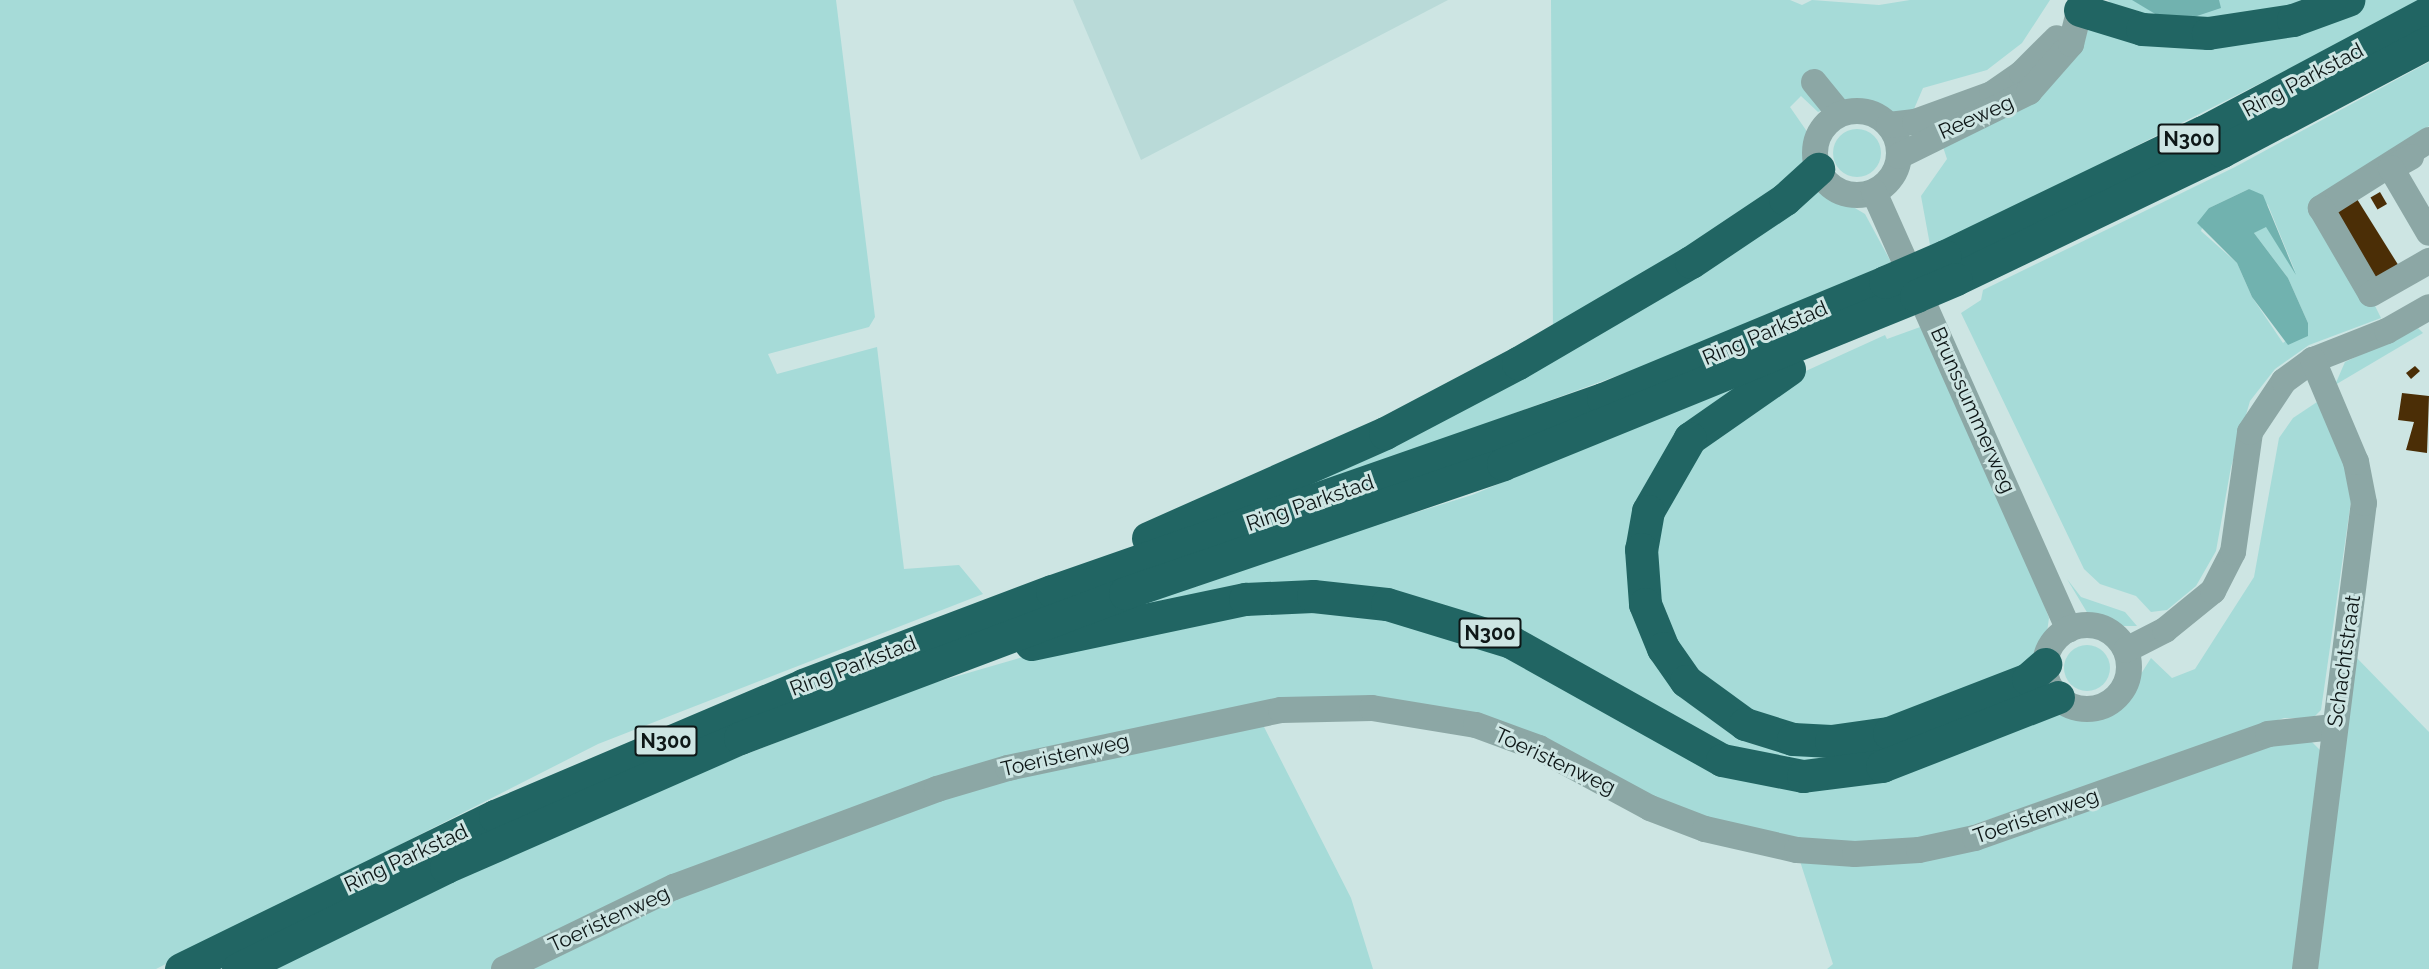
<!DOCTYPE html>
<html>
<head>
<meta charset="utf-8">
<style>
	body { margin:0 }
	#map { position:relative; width:2429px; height:969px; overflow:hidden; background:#cde5e3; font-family:Raleway,sans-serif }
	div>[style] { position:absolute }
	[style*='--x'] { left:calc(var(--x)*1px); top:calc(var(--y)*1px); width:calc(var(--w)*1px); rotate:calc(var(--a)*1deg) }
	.built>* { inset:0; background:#b9dad8 }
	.green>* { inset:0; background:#a6dbd8 }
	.round { border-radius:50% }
	.water>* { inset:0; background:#71b2af }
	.building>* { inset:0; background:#4b2e06; transform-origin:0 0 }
	.minor>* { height:26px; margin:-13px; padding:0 13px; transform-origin:13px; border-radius:13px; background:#8ca7a5 }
	.minor>.ring { margin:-13px; padding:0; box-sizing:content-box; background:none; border:26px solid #8ca7a5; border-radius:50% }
	.highway>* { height:33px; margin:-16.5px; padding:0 16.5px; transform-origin:16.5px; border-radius:16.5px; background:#216563 }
	.highway-bridge>* { height:33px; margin:-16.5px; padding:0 16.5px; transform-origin:16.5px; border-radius:16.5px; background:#216563 }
	span { translate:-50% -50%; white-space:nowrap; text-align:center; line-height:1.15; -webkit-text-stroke:6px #cde5e3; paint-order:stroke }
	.shield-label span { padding:2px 4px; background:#cde5e3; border:2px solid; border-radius:4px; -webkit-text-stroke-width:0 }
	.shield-label { font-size:20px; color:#0e1717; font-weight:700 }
	.street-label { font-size:21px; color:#0e1717 }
</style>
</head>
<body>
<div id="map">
	<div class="built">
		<i style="clip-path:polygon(1073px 0,1448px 0,1141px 160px)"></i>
	</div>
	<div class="green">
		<i style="clip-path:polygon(0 0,836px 0,875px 317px,869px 327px,768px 354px,777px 374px,877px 347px,904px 569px,959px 565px,983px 594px,598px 744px,156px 969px,0 969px)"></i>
		<i style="clip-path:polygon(1551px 0,1790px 0,1802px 5px,1812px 0,1879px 5px,1910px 0,2050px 0,2022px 43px,1987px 70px,1923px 88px,1911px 116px,1845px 101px,1818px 112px,1801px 96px,1790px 107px,1808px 133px,1801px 172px,1553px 338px)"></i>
		<i style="clip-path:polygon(2108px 0,2335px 0,2234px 26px,2118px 13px)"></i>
		<i style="clip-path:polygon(2365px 0,2425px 0,1944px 243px,1930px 245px,1921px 196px,1947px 159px,1941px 141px,2089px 25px,2321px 17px)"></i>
		<i style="clip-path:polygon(evenodd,2429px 62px,2429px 126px,2398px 153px,2323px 200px,2381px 318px,2309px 345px,2275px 369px,2250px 401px,2231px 467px,2216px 551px,2196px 586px,2167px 610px,2151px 612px,2136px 596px,2100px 584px,2084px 569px,1961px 313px,1981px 300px,1983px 290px,2235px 167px,2429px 62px,2249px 189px,2268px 205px,2295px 271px,2266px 226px,2254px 233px,2288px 278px,2308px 323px,2283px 343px,2252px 297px,2237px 263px,2201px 231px,2209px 208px,2249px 189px)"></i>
		<i class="round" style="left:1833px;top:129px;width:48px;height:48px"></i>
		<i style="clip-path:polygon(1821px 188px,1865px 214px,1891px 262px,1759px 324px,1173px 538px)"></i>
		<i style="clip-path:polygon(1923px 326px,2032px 573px,2049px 618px,2046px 639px,2035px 659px,1886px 726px,1771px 727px,1680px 663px,1648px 554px,1677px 465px,1786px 380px,1885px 335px,1887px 339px)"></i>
		<i style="clip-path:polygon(2418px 328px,2423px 333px,2335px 385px,2345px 362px)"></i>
		<i style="clip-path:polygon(1757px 376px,1721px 405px,1637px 532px,1689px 693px,1899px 754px,1767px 766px,1411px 604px,1114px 620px,1144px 597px,1472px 495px)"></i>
		<i style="clip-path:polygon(2317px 402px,2344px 454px,2351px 501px,2321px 710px,2313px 718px,2284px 718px,1938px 837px,1844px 845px,1712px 823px,1464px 715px,1261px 721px,1351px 898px,1373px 969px,259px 969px,591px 814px,923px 686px,1064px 645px,1246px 605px,1432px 620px,1764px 778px,2057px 709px,2095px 717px,2122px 704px,2151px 658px,2172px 678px,2195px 669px,2254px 577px,2279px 438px,2293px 418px)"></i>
		<i style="clip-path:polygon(2067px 579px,2081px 597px,2125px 612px,2137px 626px,2115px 626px,2088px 614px)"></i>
		<i class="round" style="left:2064px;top:645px;width:46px;height:46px"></i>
		<i style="clip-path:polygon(2353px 654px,2429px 732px,2429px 969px,2306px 969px)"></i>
		<i style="clip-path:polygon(2311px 741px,2322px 752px,2298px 969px,1827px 969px,1833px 964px,1799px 858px,1854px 862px,2258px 746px)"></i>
	</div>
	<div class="water">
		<i style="clip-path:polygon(2132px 0,2219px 0,2221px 8px,2194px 17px,2157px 15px)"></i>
		<i style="clip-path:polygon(2249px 189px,2263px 195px,2296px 275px,2266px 227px,2254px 233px,2288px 278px,2308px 323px,2308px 336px,2288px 345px,2252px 297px,2237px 263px,2197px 223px,2209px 208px)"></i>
	</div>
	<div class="building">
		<i style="left:2380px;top:192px;width:14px;height:11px;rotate:60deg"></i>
		<i style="left:2357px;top:199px;width:85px;height:30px;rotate:58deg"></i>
		<i style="clip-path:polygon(2415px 366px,2420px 371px,2411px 379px,2406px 373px)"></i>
		<i style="clip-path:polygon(2402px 393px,2429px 396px,2427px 453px,2406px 450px,2414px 422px,2398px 420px)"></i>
	</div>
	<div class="minor">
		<i style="--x:1814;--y:82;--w:41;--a:50.9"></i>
		<i class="ring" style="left:1815px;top:111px;width:58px;height:58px"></i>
		<i style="--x:1889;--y:125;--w:26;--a:-7"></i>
		<i style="--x:1915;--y:122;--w:82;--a:-20"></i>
		<i style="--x:1992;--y:94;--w:37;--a:-35"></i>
		<i style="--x:2022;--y:73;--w:49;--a:-45"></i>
		<i style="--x:2429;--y:140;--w:128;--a:147.8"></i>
		<i style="--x:2321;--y:208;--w:99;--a:59.8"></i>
		<i style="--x:2371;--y:294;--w:67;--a:-29.6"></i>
		<i style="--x:1899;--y:156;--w:145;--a:-26.2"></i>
		<i style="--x:2029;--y:92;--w:64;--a:-48.8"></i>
		<i style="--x:2071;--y:44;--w:45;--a:-76"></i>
		<i style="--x:2411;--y:157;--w:23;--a:151"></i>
		<i style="--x:2391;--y:168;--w:75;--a:59.7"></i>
		<i style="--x:1874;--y:192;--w:479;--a:66"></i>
		<i class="ring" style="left:2045px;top:625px;width:58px;height:58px"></i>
		<i style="--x:2126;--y:650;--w:44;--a:-27.1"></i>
		<i style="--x:2165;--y:630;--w:62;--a:-39.1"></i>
		<i style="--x:2213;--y:591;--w:44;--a:-62.9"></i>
		<i style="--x:2233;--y:552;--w:121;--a:-81.9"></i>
		<i style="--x:2250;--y:432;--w:61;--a:-56.3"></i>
		<i style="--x:2284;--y:381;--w:36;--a:-36"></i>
		<i style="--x:2313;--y:360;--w:79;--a:-21.4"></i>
		<i style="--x:2387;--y:331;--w:48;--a:-29.7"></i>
		<i style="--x:504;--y:969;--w:189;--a:-25.8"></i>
		<i style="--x:674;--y:887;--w:281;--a:-20.4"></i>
		<i style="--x:937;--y:789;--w:74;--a:-16.5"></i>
		<i style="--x:1008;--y:768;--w:279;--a:-12"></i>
		<i style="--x:1281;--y:710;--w:91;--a:-1.3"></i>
		<i style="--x:1372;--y:708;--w:105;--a:9.3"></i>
		<i style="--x:1476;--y:725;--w:67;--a:20.1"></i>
		<i style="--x:1539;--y:748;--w:126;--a:28.4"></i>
		<i style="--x:1650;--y:808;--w:59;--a:20.9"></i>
		<i style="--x:1705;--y:829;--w:94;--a:12.9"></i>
		<i style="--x:1797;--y:850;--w:58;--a:3.9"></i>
		<i style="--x:1855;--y:854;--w:64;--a:-3.6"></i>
		<i style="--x:1919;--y:850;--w:57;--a:-12.1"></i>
		<i style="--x:1975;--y:838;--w:311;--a:-19.5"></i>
		<i style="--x:2268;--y:734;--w:66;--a:-6.1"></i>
		<i style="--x:2305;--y:969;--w:470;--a:-82.8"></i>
		<i style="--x:2364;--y:503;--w:42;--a:-101"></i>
		<i style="--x:2356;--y:462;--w:111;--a:-112.9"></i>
	</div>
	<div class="highway">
		<i style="--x:2080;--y:10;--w:65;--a:17"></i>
		<i style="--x:2142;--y:29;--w:66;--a:3.5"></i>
		<i style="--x:2208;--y:33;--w:86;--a:-8.7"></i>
		<i style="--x:2293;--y:20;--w:59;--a:-20"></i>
		<i style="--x:1945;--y:256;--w:286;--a:-25.7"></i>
		<i style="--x:2203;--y:132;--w:256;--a:-28"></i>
		<i style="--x:1956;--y:279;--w:295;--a:-25.7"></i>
		<i style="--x:2222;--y:151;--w:234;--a:-27.8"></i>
		<i style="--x:1789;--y:369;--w:121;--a:145.1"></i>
		<i style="--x:1690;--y:438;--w:84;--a:119.9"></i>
		<i style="--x:1648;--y:511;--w:39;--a:100"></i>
		<i style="--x:1641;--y:549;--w:55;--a:85.8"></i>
		<i style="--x:1645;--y:604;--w:48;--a:67.8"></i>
		<i style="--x:1663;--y:648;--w:40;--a:55.1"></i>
		<i style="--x:1686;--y:681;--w:73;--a:36.1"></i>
		<i style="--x:1745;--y:724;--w:50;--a:17.4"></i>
		<i style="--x:1793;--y:739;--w:38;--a:3"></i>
		<i style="--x:1831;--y:741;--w:59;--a:-7.9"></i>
		<i style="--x:1889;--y:733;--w:149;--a:-21.2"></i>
		<i style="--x:2028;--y:679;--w:23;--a:-41"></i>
		<i style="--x:1148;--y:538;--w:259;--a:-23.9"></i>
		<i style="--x:1385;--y:433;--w:150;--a:-27.8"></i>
		<i style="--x:1518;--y:363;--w:200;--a:-30.3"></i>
		<i style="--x:1691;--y:262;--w:113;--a:-33.8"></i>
		<i style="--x:1785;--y:199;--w:45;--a:-42.3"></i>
		<i style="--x:1031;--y:644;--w:219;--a:-11.9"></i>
		<i style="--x:1245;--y:599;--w:68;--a:-2.5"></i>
		<i style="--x:1313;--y:596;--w:74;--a:6.2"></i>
		<i style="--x:1387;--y:604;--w:130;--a:17"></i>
		<i style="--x:1511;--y:642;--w:242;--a:29.2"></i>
		<i style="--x:1722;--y:760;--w:83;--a:11.2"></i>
		<i style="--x:1803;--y:776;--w:80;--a:-7.2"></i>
		<i style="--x:1882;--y:766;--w:189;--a:-21.4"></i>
		<i style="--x:181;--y:969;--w:349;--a:-26"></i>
		<i style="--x:495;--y:816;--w:335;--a:-23"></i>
		<i style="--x:803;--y:685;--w:266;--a:-20.7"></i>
		<i style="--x:1052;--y:591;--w:583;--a:-19.21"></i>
		<i style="--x:1603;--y:399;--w:305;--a:-22.5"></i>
		<i style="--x:238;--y:969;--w:232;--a:-26.1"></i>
		<i style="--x:446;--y:867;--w:321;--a:-23.7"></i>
		<i style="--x:740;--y:738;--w:411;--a:-20.6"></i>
		<i style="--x:1125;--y:593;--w:399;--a:-18.8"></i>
		<i style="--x:1503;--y:464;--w:446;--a:-22.1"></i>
	</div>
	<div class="highway-bridge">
		<i style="--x:1885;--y:282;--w:65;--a:-23.4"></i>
		<i style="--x:1916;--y:296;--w:43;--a:-23"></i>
	</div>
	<div class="shield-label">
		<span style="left:2189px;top:139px">N300</span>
		<span style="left:1490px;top:633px">N300</span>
		<span style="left:666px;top:741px">N300</span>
	</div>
	<div class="street-label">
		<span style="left:2303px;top:80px;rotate:-28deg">Ring Parkstad</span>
		<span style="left:1976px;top:117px;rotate:-24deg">Reeweg</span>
		<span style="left:1765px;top:333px;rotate:-23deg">Ring Parkstad</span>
		<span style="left:1973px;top:410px;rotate:66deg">Brunssummerweg</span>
		<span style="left:1310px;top:503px;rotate:-19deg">Ring Parkstad</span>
		<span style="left:2344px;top:661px;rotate:-82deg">Schachtstraat</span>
		<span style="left:853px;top:666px;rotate:-21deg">Ring Parkstad</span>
		<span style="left:1065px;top:755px;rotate:-13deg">Toeristenweg</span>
		<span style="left:1555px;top:761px;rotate:25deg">Toeristenweg</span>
		<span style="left:2036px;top:816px;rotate:-19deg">Toeristenweg</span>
		<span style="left:406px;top:858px;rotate:-25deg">Ring Parkstad</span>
		<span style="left:609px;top:919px;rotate:-25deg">Toeristenweg</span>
	</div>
</div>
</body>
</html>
